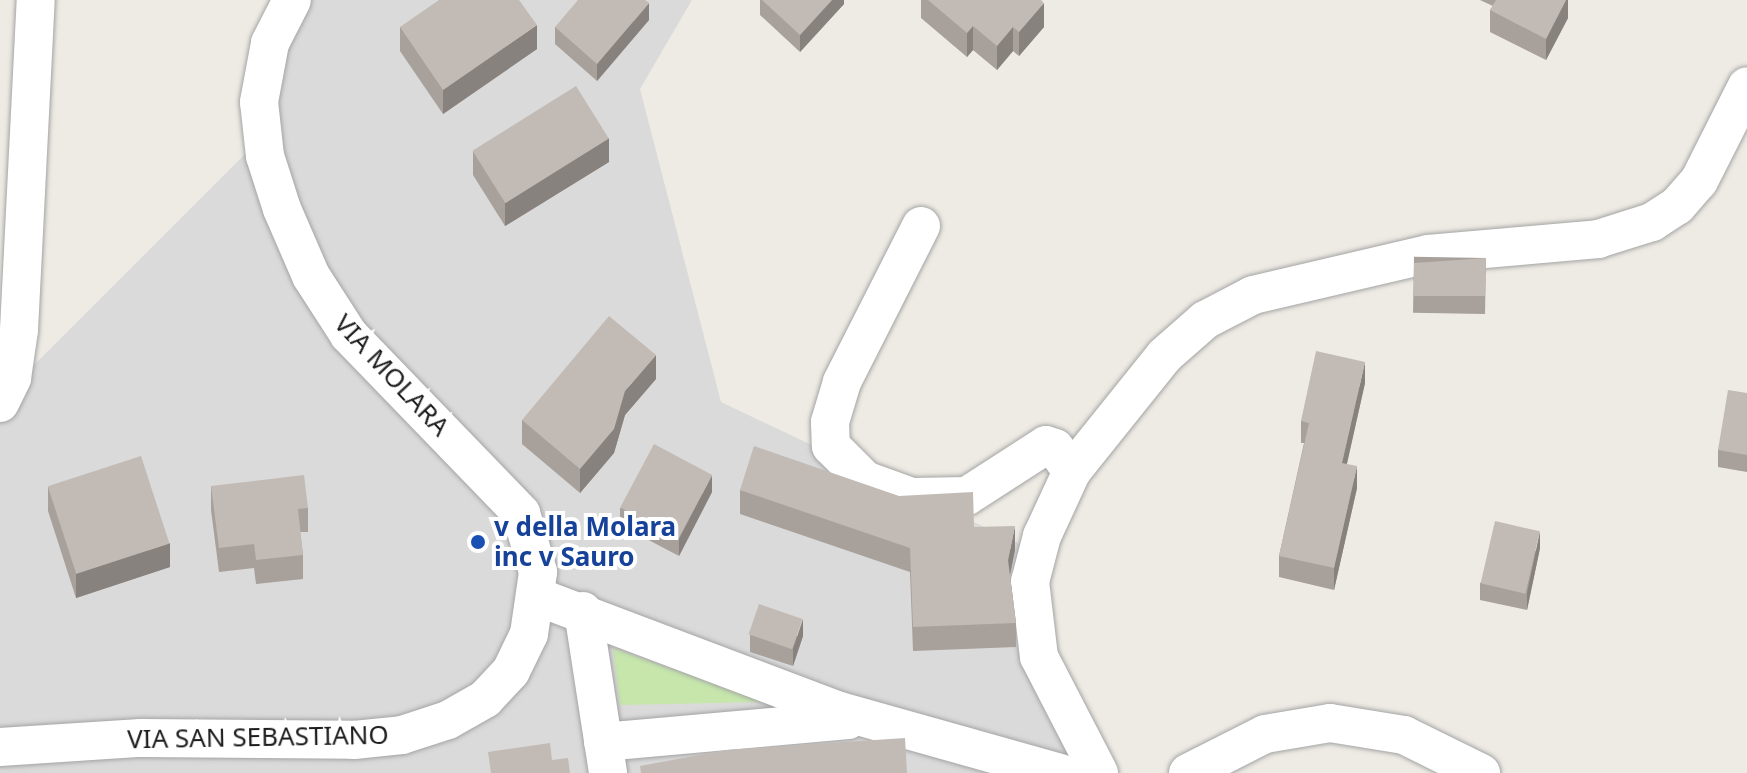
<!DOCTYPE html>
<html>
<head>
<meta charset="utf-8">
<style>
	body { margin:0 }
	#map { position:relative; width:1747px; height:773px; overflow:hidden; background:#eeebe4; font-family:"Noto Sans",sans-serif }
	div>[style] { position:absolute }
	[style*='--x'] { left:calc(var(--x)*1px); top:calc(var(--y)*1px); width:calc(var(--w)*1px); rotate:calc(var(--a)*1deg) }
	.residential>* { inset:0; background:#dbdada }
	.grass>* { inset:0; background:#c6e6ac }
	.roads { filter:drop-shadow(0 0 2px #a4a4a4) drop-shadow(0 0 2px #a4a4a4) }
	.minor>* { height:38px; margin:-19px; padding:0 19px; transform-origin:19px; border-radius:19px; background:#fff }
	.wall>* { inset:0; background:#a7a09b; transform-origin:0 0 }
	.shaded-wall>* { inset:0; background:#88827e }
	.building>* { inset:0; background:#c2bab4; transform-origin:0 0 }
	.dots>* { width:22px; height:22px; translate:-50% -50%; box-sizing:border-box; border:4px solid #fff; border-radius:50% }
	span { translate:-50% -50%; white-space:nowrap; text-align:center; line-height:1.15; -webkit-text-stroke:8px #fff; paint-order:stroke }
	.street-label { font-size:26px; color:#1d1d1d }
	.transit-label { font-size:26px; color:#164399; font-weight:700 }
	.left { translate:0 -50%; text-align:left }
</style>
</head>
<body>
<div id="map">
	<div class="residential">
		<i style="clip-path:polygon(305px 0,692px 0,640px 89px,721px 402px,1037px 552px,1030px 582px,1097px 773px,0 773px,0 399px,262px 137px,270px 43px)"></i>
	</div>
	<div class="grass">
		<i style="clip-path:polygon(613px 648px,765px 702px,620px 705px)"></i>
	</div>
	<div class="roads">
		<div class="minor">
			<i style="--x:921;--y:226;--w:175;--a:116.9"></i>
			<i style="--x:842;--y:382;--w:42;--a:106.7"></i>
			<i style="--x:830;--y:422;--w:24;--a:88"></i>
			<i style="--x:831;--y:446;--w:48;--a:45"></i>
			<i style="--x:865;--y:480;--w:50;--a:19.9"></i>
			<i style="--x:912;--y:497;--w:55;--a:-1"></i>
			<i style="--x:967;--y:496;--w:94;--a:-32.8"></i>
			<i style="--x:1046;--y:445;--w:9;--a:18"></i>
			<i style="--x:1055;--y:448;--w:29;--a:54"></i>
			<i style="--x:0;--y:403;--w:28;--a:-64"></i>
			<i style="--x:12;--y:378;--w:49;--a:-81.7"></i>
			<i style="--x:19;--y:330;--w:330;--a:-87.1"></i>
			<i style="--x:538;--y:597;--w:323;--a:20.7"></i>
			<i style="--x:840;--y:711;--w:229;--a:15.7"></i>
			<i style="--x:583;--y:611;--w:164;--a:81.2"></i>
			<i style="--x:603;--y:742;--w:246;--a:-5.1"></i>
			<i style="--x:0;--y:747;--w:141;--a:-3.7"></i>
			<i style="--x:141;--y:738;--w:213;--a:0.5"></i>
			<i style="--x:354;--y:740;--w:48;--a:-5.9"></i>
			<i style="--x:402;--y:735;--w:48;--a:-18.1"></i>
			<i style="--x:448;--y:720;--w:43;--a:-29.6"></i>
			<i style="--x:485;--y:699;--w:38;--a:-47"></i>
			<i style="--x:511;--y:671;--w:41;--a:-64.1"></i>
			<i style="--x:529;--y:634;--w:63;--a:-81.7"></i>
			<i style="--x:538;--y:572;--w:61;--a:-106.1"></i>
			<i style="--x:521;--y:513;--w:248;--a:-134"></i>
			<i style="--x:349;--y:335;--w:70;--a:-122.8"></i>
			<i style="--x:311;--y:276;--w:73;--a:-113.4"></i>
			<i style="--x:282;--y:209;--w:56;--a:-107.8"></i>
			<i style="--x:265;--y:156;--w:54;--a:-96.3"></i>
			<i style="--x:259;--y:102;--w:60;--a:-79.4"></i>
			<i style="--x:270;--y:43;--w:48;--a:-62.9"></i>
			<i style="--x:1099;--y:773;--w:131;--a:-117.3"></i>
			<i style="--x:1039;--y:657;--w:76;--a:-96.8"></i>
			<i style="--x:1030;--y:582;--w:48;--a:-75.4"></i>
			<i style="--x:1042;--y:536;--w:72;--a:-65.2"></i>
			<i style="--x:1072;--y:471;--w:147;--a:-51.3"></i>
			<i style="--x:1164;--y:356;--w:55;--a:-41.3"></i>
			<i style="--x:1205;--y:320;--w:54;--a:-27.5"></i>
			<i style="--x:1253;--y:295;--w:180;--a:-13.2"></i>
			<i style="--x:1428;--y:254;--w:171;--a:-5"></i>
			<i style="--x:1598;--y:239;--w:57;--a:-17.5"></i>
			<i style="--x:1652;--y:222;--w:30;--a:-33"></i>
			<i style="--x:1677;--y:206;--w:33;--a:-49"></i>
			<i style="--x:1699;--y:181;--w:106;--a:-63.2"></i>
			<i style="--x:1188;--y:773;--w:86;--a:-26.9"></i>
			<i style="--x:1265;--y:734;--w:66;--a:-9.6"></i>
			<i style="--x:1330;--y:723;--w:75;--a:9.2"></i>
			<i style="--x:1404;--y:735;--w:86;--a:26.3"></i>
		</div>
	</div>
	<div class="wall">
		<i style="clip-path:polygon(760px 0,844px 0,844px 4px,800px 52px,760px 15px)"></i>
		<i style="clip-path:polygon(921px 0,1041px 0,1044px 27px,1019px 56px,1013px 51px,997px 70px,973px 50px,967px 57px,921px 18px)"></i>
		<i style="clip-path:polygon(1480px 0,1568px 0,1568px 18px,1546px 60px,1490px 32px,1490px 10px,1493px 6px)"></i>
		<i style="clip-path:polygon(649px 20px,597px 81px,555px 44px,555px 27px)"></i>
		<i style="clip-path:polygon(400px 27px,537px 49px,443px 114px,400px 51px)"></i>
		<i style="clip-path:polygon(473px 151px,609px 162px,505px 226px,473px 175px)"></i>
		<i style="left:1486px;top:258px;width:56px;height:72px;rotate:91deg"></i>
		<i style="clip-path:polygon(656px 379px,625px 415px,614px 453px,580px 493px,522px 444px,522px 420px)"></i>
		<i style="clip-path:polygon(1365px 383px,1347px 464px,1357px 488px,1334px 590px,1279px 577px,1279px 556px,1304px 443px,1301px 443px,1301px 421px)"></i>
		<i style="clip-path:polygon(1747px 393px,1747px 472px,1718px 467px,1718px 450px)"></i>
		<i style="clip-path:polygon(211px 486px,308px 508px,308px 532px,300px 532px,303px 555px,303px 579px,256px 584px,254px 568px,219px 572px,211px 510px)"></i>
		<i style="clip-path:polygon(48px 487px,170px 567px,76px 598px,48px 511px)"></i>
		<i style="clip-path:polygon(740px 490px,1015px 550px,1010px 575px,1016px 623px,1016px 647px,913px 651px,910px 572px,740px 514px)"></i>
		<i style="clip-path:polygon(712px 492px,679px 556px,620px 525px,620px 508px)"></i>
		<i style="clip-path:polygon(1540px 548px,1527px 610px,1480px 600px,1480px 583px)"></i>
		<i style="clip-path:polygon(750px 635px,803px 636px,793px 666px,750px 652px)"></i>
	</div>
	<div class="shaded-wall">
		<i style="clip-path:polygon(832px 0,844px 0,844px 4px,800px 52px,800px 35px)"></i>
		<i style="clip-path:polygon(1566px 0,1568px 0,1568px 18px,1546px 60px,1546px 39px)"></i>
		<i style="clip-path:polygon(649px 3px,649px 20px,597px 81px,597px 64px)"></i>
		<i style="clip-path:polygon(1044px 3px,1044px 27px,1019px 56px,1019px 32px)"></i>
		<i style="clip-path:polygon(537px 25px,537px 49px,443px 114px,443px 90px)"></i>
		<i style="clip-path:polygon(973px 26px,973px 50px,967px 57px,967px 33px)"></i>
		<i style="clip-path:polygon(1013px 27px,1013px 51px,997px 70px,997px 46px)"></i>
		<i style="clip-path:polygon(609px 138px,609px 162px,505px 226px,505px 202px)"></i>
		<i style="clip-path:polygon(656px 355px,656px 379px,625px 415px,614px 453px,580px 493px,580px 469px,625px 391px)"></i>
		<i style="clip-path:polygon(1365px 362px,1365px 383px,1342px 485px,1342px 463px)"></i>
		<i style="clip-path:polygon(1357px 466px,1357px 488px,1334px 590px,1334px 568px)"></i>
		<i style="clip-path:polygon(712px 475px,712px 492px,679px 556px,679px 539px)"></i>
		<i style="clip-path:polygon(1015px 526px,1015px 550px,1008px 584px,1008px 560px)"></i>
		<i style="clip-path:polygon(1540px 531px,1540px 548px,1527px 610px,1527px 593px)"></i>
		<i style="clip-path:polygon(170px 543px,170px 567px,76px 598px,76px 574px)"></i>
		<i style="clip-path:polygon(803px 619px,803px 636px,793px 666px,793px 649px)"></i>
	</div>
	<div class="building">
		<i style="clip-path:polygon(439px 0,519px 0,537px 25px,443px 90px,400px 27px)"></i>
		<i style="clip-path:polygon(578px 0,645px 0,649px 3px,597px 64px,555px 27px)"></i>
		<i style="clip-path:polygon(762px 0,832px 0,800px 35px)"></i>
		<i style="clip-path:polygon(928px 0,1041px 0,1044px 3px,1019px 32px,1013px 27px,997px 46px,973px 26px,967px 33px)"></i>
		<i style="clip-path:polygon(1496px 0,1566px 0,1546px 39px,1490px 10px)"></i>
		<i style="left:576px;top:86px;width:62px;height:122px;rotate:58deg"></i>
		<i style="clip-path:polygon(1486px 258px,1485px 296px,1414px 296px,1414px 263px)"></i>
		<i style="clip-path:polygon(609px 316px,656px 355px,625px 391px,614px 429px,580px 469px,522px 420px)"></i>
		<i style="clip-path:polygon(1316px 351px,1365px 362px,1342px 463px,1357px 466px,1334px 568px,1279px 556px,1309px 423px,1301px 421px)"></i>
		<i style="clip-path:polygon(1728px 390px,1747px 393px,1747px 455px,1718px 450px)"></i>
		<i style="left:654px;top:444px;width:66px;height:72px;rotate:28deg"></i>
		<i style="clip-path:polygon(754px 446px,899px 496px,973px 492px,974px 527px,1015px 526px,1008px 560px,1016px 623px,913px 627px,910px 548px,740px 490px)"></i>
		<i style="left:141px;top:456px;width:92px;height:98px;rotate:72deg"></i>
		<i style="clip-path:polygon(304px 475px,308px 508px,298px 509px,303px 555px,256px 560px,254px 544px,219px 548px,211px 486px)"></i>
		<i style="left:1495px;top:521px;width:46px;height:64px;rotate:13deg"></i>
		<i style="left:759px;top:604px;width:46px;height:32px;rotate:19deg"></i>
		<i style="clip-path:polygon(905px 738px,907px 773px,641px 773px,640px 766px,726px 750px)"></i>
		<i style="clip-path:polygon(550px 743px,552px 760px,568px 758px,570px 773px,491px 773px,488px 752px)"></i>
	</div>
	<div class="dots">
		<i style="left:478px;top:542px;background:#1a4fb4"></i>
	</div>
	<div class="street-label">
		<span style="left:392px;top:375px;rotate:47deg">VIA MOLARA</span>
		<span style="left:258px;top:737px;rotate:-1deg">VIA SAN SEBASTIANO</span>
	</div>
	<div class="transit-label">
		<span class="left" style="left:494px;top:542px">v della Molara<br>inc v Sauro</span>
	</div>
</div>
</body>
</html>
